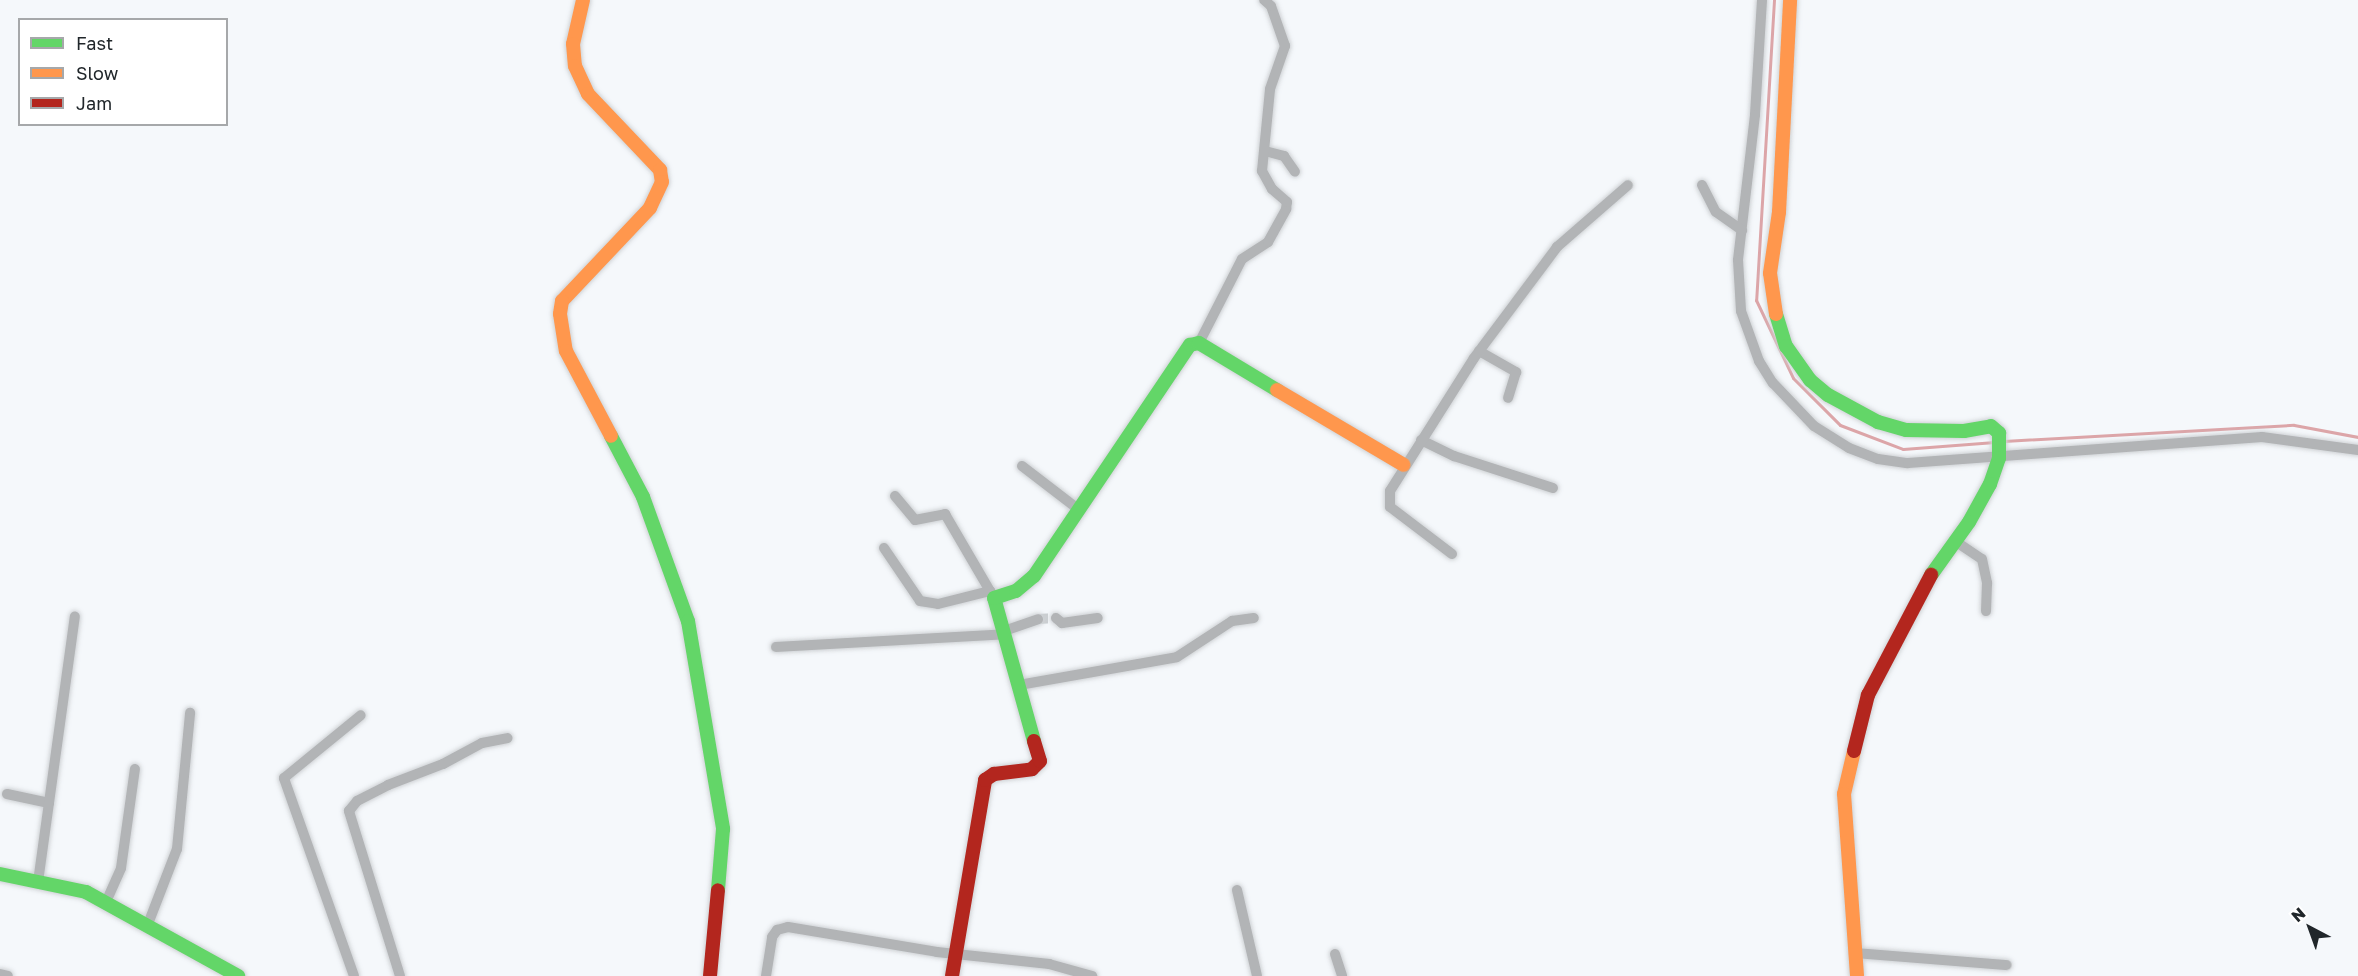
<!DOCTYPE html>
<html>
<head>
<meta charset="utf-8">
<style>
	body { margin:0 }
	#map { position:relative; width:2358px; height:976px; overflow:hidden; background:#f5f8fb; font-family:"Golos Text",sans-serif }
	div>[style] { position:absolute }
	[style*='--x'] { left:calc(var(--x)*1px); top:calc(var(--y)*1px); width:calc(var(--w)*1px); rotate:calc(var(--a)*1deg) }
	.stream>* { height:3px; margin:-1.5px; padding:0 1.5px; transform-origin:1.5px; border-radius:1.5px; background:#dca5a8 }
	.street-tunnel>* { height:10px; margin-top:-5px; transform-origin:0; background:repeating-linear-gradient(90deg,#caced1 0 10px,transparent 0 15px) }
	.roads { filter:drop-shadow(0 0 2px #cfd2d5) drop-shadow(0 0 2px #cfd2d5) }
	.street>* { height:10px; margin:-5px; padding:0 5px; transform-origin:5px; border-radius:5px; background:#b2b4b6 }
	.fast>* { height:14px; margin:-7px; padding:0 7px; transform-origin:7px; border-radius:7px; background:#63d668 }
	.slow>* { height:14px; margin:-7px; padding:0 7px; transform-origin:7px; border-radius:7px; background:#ff974d }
	.jam>* { height:14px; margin:-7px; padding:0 7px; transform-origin:7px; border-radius:7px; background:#b3261e }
	span { translate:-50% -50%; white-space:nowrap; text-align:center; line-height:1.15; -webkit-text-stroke:6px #fff; paint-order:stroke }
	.legend { position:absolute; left:18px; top:18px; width:210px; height:108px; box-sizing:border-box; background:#fff; border:2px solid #a6a8aa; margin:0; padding:8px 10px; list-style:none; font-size:18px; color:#20262a }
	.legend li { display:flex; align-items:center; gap:12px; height:30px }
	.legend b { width:30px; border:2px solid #a6a8aa }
	.north { position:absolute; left:2280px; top:898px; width:60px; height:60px; -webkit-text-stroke:4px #fff; paint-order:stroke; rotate:319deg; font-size:16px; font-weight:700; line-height:24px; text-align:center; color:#20262a }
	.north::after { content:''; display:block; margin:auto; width:21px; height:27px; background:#20262a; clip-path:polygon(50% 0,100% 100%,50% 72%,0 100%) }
</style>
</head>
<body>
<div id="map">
	<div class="stream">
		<i style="--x:1774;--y:0;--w:301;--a:93.4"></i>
		<i style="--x:1756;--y:300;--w:86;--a:64.6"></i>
		<i style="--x:1793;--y:378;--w:66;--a:45"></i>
		<i style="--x:1840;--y:425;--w:67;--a:20.9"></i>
		<i style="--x:1903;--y:449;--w:92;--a:-4.4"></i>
		<i style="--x:2004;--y:441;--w:290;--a:-3.2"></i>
		<i style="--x:2294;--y:425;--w:65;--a:10.6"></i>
	</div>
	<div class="street-tunnel">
		<i style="--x:1038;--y:619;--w:18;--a:-3"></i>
	</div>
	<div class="roads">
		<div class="street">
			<i style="--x:1762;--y:0;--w:115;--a:93.5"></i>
			<i style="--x:1755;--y:115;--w:146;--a:96.7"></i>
			<i style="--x:1738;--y:260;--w:51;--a:86.6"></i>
			<i style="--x:1741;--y:311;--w:53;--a:70.2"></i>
			<i style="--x:1759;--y:361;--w:26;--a:58"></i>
			<i style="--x:1773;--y:383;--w:59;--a:46.4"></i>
			<i style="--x:1814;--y:426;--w:41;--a:32.2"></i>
			<i style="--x:1849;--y:448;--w:31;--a:21"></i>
			<i style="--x:1878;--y:459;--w:30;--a:8"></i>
			<i style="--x:1908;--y:463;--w:355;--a:-4.2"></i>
			<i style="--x:2262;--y:437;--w:97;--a:7.7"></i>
			<i style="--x:1265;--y:151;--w:20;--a:15"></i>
			<i style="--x:1284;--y:156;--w:19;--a:55"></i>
			<i style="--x:1702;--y:185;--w:30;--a:63"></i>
			<i style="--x:1716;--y:212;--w:32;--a:35"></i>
			<i style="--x:1199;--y:343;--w:94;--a:-62.9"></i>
			<i style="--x:1242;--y:259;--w:31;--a:-33"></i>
			<i style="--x:1268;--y:242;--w:38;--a:-61"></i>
			<i style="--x:1286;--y:209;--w:7;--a:-82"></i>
			<i style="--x:1287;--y:202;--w:20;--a:-139"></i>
			<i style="--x:1272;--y:189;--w:21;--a:-119"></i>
			<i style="--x:1262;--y:171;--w:82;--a:-84.4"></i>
			<i style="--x:1270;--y:89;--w:46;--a:-70.8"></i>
			<i style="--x:1285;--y:46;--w:42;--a:-109.3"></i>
			<i style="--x:1271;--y:6;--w:9;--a:-139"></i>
			<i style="--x:1479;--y:351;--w:43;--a:29.6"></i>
			<i style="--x:1516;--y:372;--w:27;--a:107"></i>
			<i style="--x:1421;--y:440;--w:37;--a:26"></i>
			<i style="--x:1454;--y:456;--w:104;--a:17.9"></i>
			<i style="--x:1022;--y:466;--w:71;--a:37.5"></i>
			<i style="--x:895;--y:496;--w:31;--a:50"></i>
			<i style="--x:915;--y:520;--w:31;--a:-11"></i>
			<i style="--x:945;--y:514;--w:97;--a:59.7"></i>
			<i style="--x:1955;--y:541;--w:32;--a:34"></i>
			<i style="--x:1982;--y:559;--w:25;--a:78"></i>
			<i style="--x:1987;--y:583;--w:28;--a:92"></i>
			<i style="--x:884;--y:548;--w:64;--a:55.8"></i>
			<i style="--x:920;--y:601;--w:18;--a:9"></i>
			<i style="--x:938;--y:604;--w:54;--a:-14"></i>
			<i style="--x:1452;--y:554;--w:78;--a:-142.8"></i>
			<i style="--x:1390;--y:507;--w:16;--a:-90"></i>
			<i style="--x:1390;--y:491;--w:157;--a:-57.7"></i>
			<i style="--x:1474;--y:358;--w:139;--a:-53.2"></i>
			<i style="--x:1557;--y:247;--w:94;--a:-41.1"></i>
			<i style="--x:1056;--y:618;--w:8;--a:40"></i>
			<i style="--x:1062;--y:623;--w:36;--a:-8"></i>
			<i style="--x:1004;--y:631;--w:36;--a:-19"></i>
			<i style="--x:776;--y:647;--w:229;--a:-3.2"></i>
			<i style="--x:1019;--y:685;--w:160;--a:-10"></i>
			<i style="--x:1177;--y:657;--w:66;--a:-33.2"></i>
			<i style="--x:1232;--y:621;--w:22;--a:-8"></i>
			<i style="--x:7;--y:794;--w:43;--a:12.1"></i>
			<i style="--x:38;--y:882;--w:268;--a:-82.1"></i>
			<i style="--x:1237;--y:890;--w:88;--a:76.9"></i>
			<i style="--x:106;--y:902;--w:37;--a:-66"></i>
			<i style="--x:121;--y:868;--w:100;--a:-82"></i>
			<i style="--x:148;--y:924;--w:80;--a:-68.9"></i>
			<i style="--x:177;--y:849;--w:137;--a:-84.5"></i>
			<i style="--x:1854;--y:953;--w:153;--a:4.5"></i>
			<i style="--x:1335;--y:954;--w:23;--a:72"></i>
			<i style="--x:0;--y:974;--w:8;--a:14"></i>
			<i style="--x:354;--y:976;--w:210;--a:-109.5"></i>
			<i style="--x:284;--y:778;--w:99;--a:-39.3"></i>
			<i style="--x:400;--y:976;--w:173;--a:-107.2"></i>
			<i style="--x:349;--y:811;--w:13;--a:-51"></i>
			<i style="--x:357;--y:801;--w:35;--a:-27"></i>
			<i style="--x:388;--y:785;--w:59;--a:-20.9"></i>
			<i style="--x:443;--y:764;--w:44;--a:-28.3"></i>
			<i style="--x:482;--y:743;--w:26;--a:-11"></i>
			<i style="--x:766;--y:976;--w:39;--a:-81"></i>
			<i style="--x:772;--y:937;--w:9;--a:-54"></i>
			<i style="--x:777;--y:930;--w:11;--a:-15"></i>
			<i style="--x:788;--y:927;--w:151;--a:9.5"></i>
			<i style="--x:937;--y:952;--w:113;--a:6.1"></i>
			<i style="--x:1049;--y:964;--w:45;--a:15.6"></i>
		</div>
		<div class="fast">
			<i style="--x:1776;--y:314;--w:34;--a:73"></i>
			<i style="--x:1786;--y:346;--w:42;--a:54.8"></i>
			<i style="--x:1810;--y:380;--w:23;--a:40"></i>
			<i style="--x:1828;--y:395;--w:57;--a:28.4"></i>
			<i style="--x:1878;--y:422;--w:29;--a:16"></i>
			<i style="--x:1906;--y:430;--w:58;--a:1"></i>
			<i style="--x:1964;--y:431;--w:27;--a:-10"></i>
			<i style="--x:1991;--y:426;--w:11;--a:41"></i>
			<i style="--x:1999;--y:433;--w:25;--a:90"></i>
			<i style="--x:1999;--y:458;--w:28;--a:109"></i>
			<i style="--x:1990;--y:484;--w:43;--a:118.9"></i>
			<i style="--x:1969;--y:522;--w:65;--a:125.6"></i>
			<i style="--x:611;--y:436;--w:69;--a:62.3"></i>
			<i style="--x:643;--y:497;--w:132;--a:70.1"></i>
			<i style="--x:688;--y:621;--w:211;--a:80.4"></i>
			<i style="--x:723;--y:829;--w:61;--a:94.7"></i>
			<i style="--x:1034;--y:741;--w:148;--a:-105.6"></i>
			<i style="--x:994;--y:598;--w:23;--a:-18"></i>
			<i style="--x:1016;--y:591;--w:23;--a:-40"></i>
			<i style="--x:1034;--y:576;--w:279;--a:-56"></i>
			<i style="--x:1190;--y:345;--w:9;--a:-13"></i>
			<i style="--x:1199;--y:343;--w:91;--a:31.1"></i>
			<i style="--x:0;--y:874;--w:88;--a:11.8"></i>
			<i style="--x:86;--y:892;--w:174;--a:28.9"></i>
		</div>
		<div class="slow">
			<i style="--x:583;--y:0;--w:45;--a:102.8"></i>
			<i style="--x:573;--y:44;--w:22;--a:85"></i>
			<i style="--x:575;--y:66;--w:31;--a:65"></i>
			<i style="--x:588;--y:94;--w:105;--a:46.5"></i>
			<i style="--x:660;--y:170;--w:12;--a:81"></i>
			<i style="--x:662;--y:182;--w:29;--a:115"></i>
			<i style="--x:650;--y:208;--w:128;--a:133.4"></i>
			<i style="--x:562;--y:301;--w:13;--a:99"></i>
			<i style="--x:560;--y:314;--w:37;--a:81"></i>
			<i style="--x:566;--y:351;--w:96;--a:62.1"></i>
			<i style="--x:1776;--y:314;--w:41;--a:-98.3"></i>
			<i style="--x:1770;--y:273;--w:62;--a:-81.6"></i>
			<i style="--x:1779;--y:212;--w:212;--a:-87"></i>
			<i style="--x:1277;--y:390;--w:147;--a:30.6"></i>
			<i style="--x:1854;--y:751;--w:44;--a:103.1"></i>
			<i style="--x:1844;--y:794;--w:182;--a:85.9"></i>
		</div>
		<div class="jam">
			<i style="--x:1854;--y:751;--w:58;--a:-76"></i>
			<i style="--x:1868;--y:695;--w:136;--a:-62.3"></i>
			<i style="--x:710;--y:976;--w:86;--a:-84.7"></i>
			<i style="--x:952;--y:976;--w:199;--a:-80.4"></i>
			<i style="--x:985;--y:780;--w:11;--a:-34"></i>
			<i style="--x:994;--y:774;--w:38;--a:-7"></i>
			<i style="--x:1032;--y:769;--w:11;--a:-45"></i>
			<i style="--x:1040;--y:761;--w:21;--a:-107"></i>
		</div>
	</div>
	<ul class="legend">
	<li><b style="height:8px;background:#63d668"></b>Fast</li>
	<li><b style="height:8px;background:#ff974d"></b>Slow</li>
	<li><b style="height:8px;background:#b3261e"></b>Jam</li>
	</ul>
	<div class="north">N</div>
</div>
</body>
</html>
